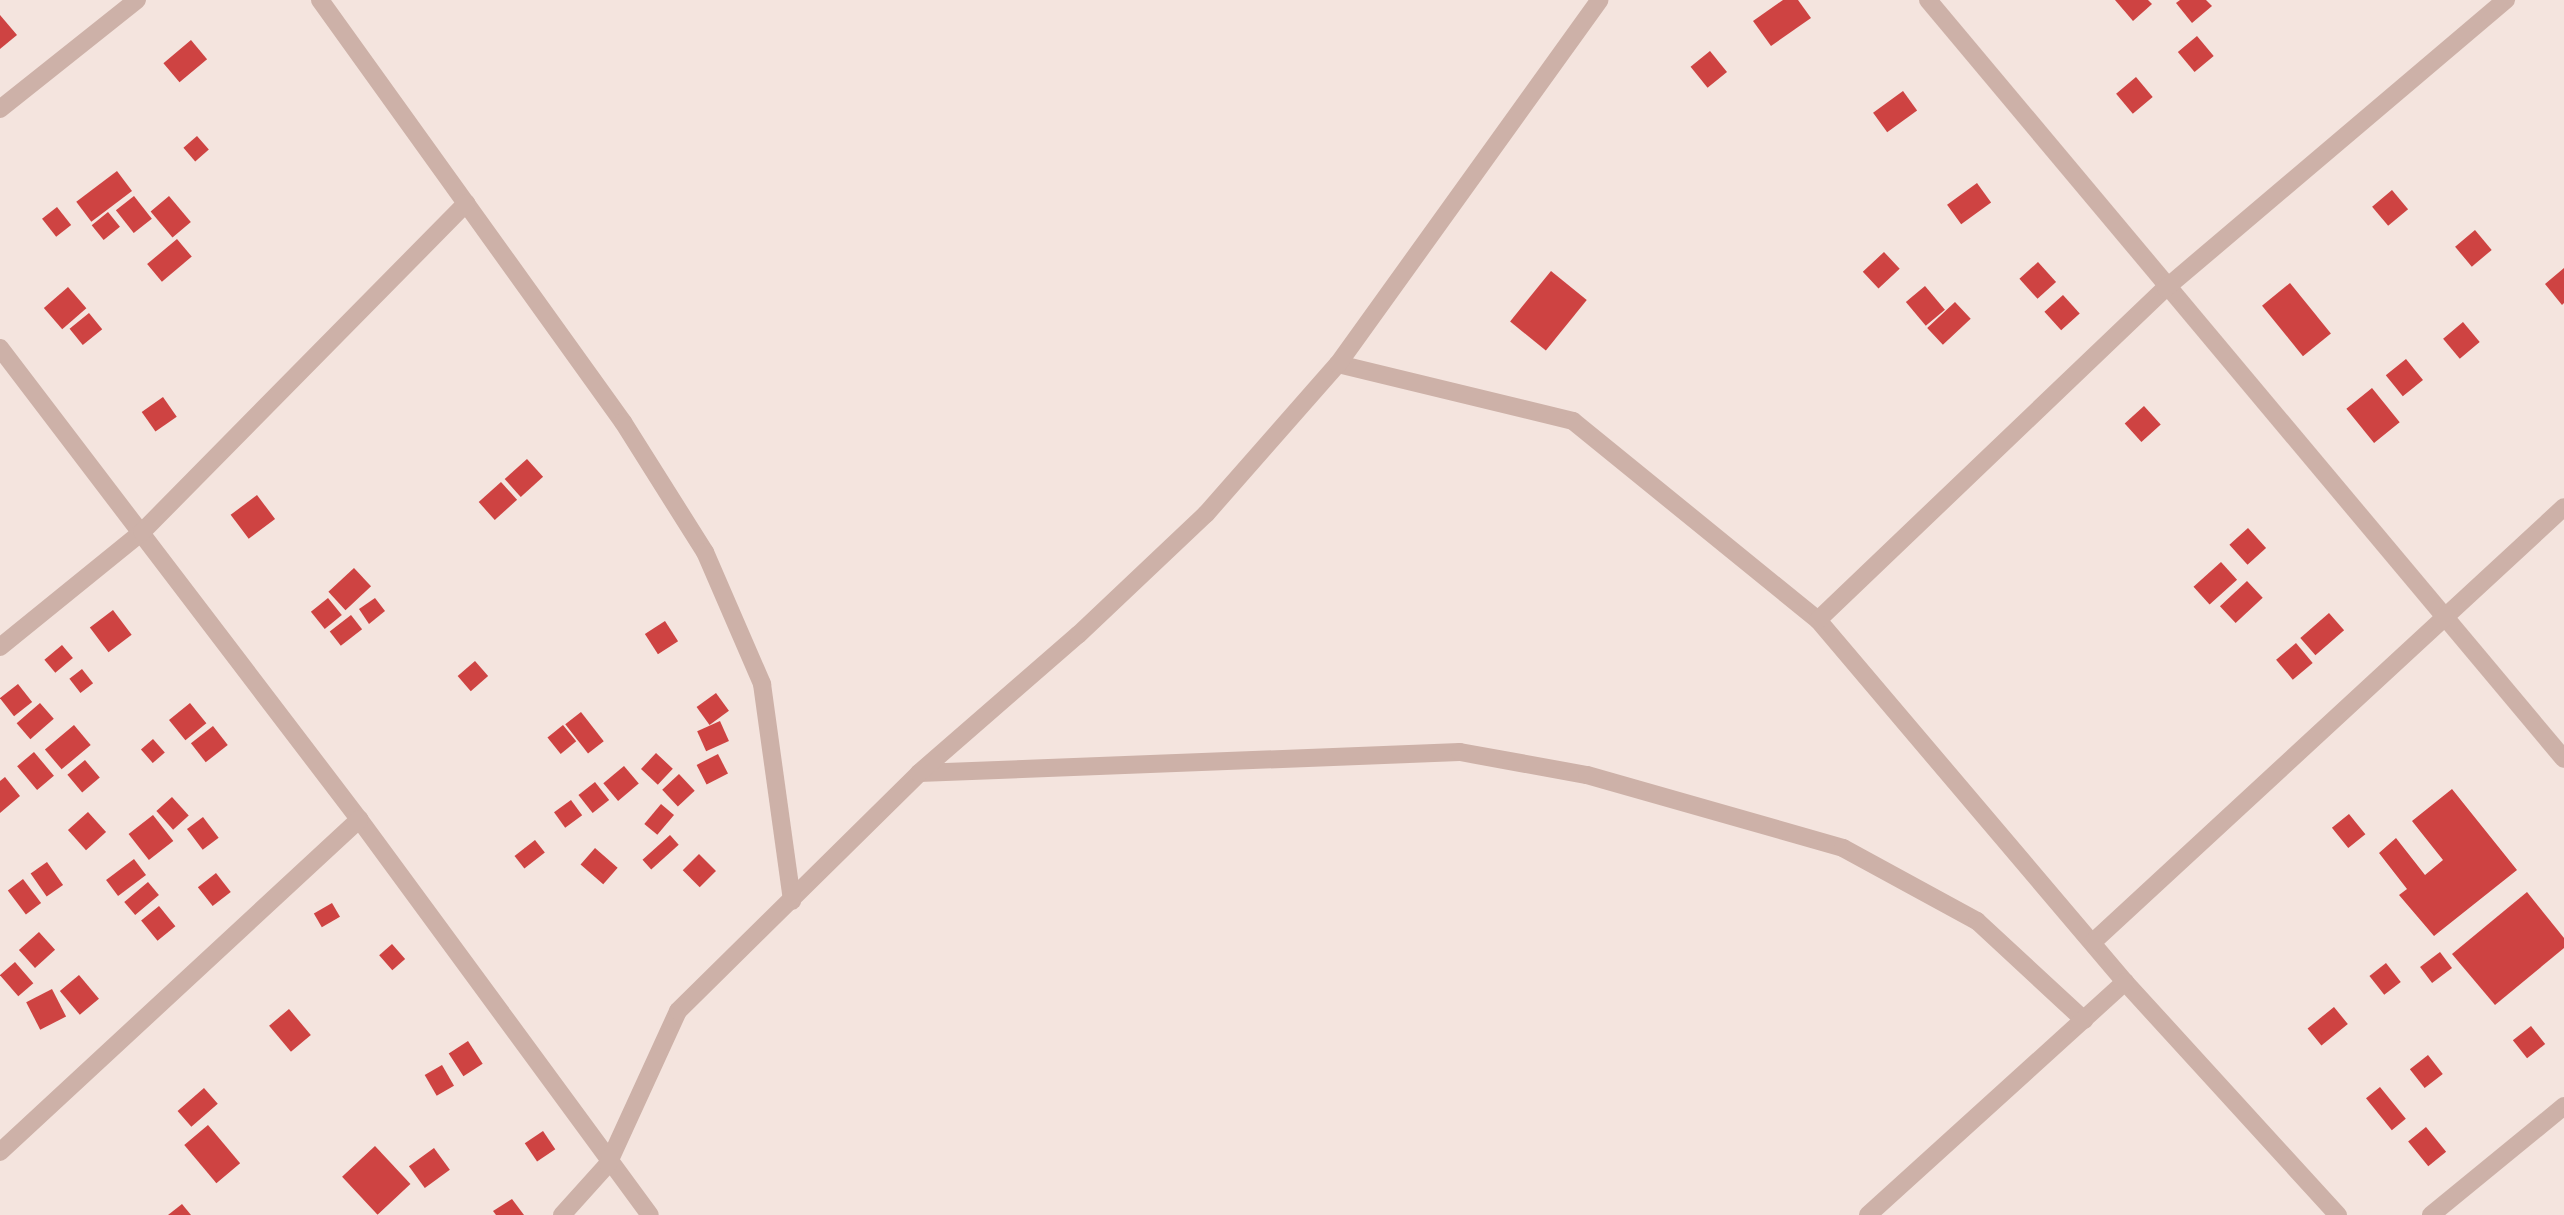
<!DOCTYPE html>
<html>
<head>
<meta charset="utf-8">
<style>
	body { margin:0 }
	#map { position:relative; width:2564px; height:1215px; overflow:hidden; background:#f4e4de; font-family:"PT Sans",sans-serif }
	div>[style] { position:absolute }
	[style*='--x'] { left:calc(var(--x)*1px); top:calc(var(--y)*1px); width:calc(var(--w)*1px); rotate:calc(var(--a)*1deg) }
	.building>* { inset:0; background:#ce4342; transform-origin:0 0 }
	.minor>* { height:18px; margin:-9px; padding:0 9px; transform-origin:9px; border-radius:9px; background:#cdb1a8 }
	span { translate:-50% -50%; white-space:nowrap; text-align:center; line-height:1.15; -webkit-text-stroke:7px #fbf0eb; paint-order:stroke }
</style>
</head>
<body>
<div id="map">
	<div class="building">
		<i style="clip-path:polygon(1783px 0,1798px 0,1811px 18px,1771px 46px,1753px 21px)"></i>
		<i style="clip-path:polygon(2115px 0,2148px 0,2152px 4px,2133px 21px)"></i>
		<i style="clip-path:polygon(2180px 0,2206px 0,2212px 6px,2192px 23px,2176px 3px)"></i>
		<i style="clip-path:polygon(0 15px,17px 35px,0 49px)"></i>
		<i style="left:2197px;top:36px;width:26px;height:25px;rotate:50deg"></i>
		<i style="left:191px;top:40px;width:25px;height:36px;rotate:50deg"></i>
		<i style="left:1710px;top:51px;width:27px;height:25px;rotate:51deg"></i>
		<i style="left:2136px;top:77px;width:26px;height:26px;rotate:50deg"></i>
		<i style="left:1903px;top:91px;width:24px;height:37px;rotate:54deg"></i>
		<i style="left:197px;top:136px;width:18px;height:18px;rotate:49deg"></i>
		<i style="left:117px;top:171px;width:25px;height:51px;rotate:53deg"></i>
		<i style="left:1977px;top:183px;width:24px;height:37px;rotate:54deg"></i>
		<i style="left:2392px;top:190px;width:25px;height:26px;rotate:50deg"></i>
		<i style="left:134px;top:196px;width:29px;height:23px;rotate:52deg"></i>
		<i style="left:169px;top:196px;width:34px;height:24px;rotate:50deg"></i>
		<i style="left:57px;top:207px;width:23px;height:19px;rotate:52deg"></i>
		<i style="left:108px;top:212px;width:19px;height:21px;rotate:51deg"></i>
		<i style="left:2475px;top:230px;width:26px;height:26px;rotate:50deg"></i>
		<i style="left:177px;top:239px;width:23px;height:39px;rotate:50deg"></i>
		<i style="left:1884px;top:252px;width:23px;height:29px;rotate:47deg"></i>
		<i style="left:2038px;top:262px;width:27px;height:25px;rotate:48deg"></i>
		<i style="clip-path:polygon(2564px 268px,2564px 303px,2562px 305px,2545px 284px)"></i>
		<i style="left:1551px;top:271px;width:46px;height:65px;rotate:39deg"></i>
		<i style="left:2290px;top:283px;width:65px;height:36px;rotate:51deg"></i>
		<i style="left:1925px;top:286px;width:31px;height:25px;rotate:50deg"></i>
		<i style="left:68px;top:287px;width:28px;height:32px;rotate:49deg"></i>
		<i style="left:2063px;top:295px;width:25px;height:25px;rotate:48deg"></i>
		<i style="left:1955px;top:302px;width:23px;height:38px;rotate:47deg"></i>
		<i style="left:89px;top:313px;width:21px;height:25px;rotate:51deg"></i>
		<i style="left:2463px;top:322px;width:26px;height:26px;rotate:50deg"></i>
		<i style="left:2406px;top:359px;width:27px;height:26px;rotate:51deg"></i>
		<i style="left:2372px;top:388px;width:44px;height:33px;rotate:51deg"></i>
		<i style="left:163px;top:397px;width:24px;height:26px;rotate:55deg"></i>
		<i style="left:2144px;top:406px;width:25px;height:26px;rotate:48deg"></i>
		<i style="left:527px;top:459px;width:24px;height:30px;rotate:48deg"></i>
		<i style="left:501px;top:482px;width:24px;height:30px;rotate:48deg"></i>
		<i style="left:257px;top:495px;width:30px;height:33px;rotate:53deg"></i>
		<i style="left:2248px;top:528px;width:27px;height:25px;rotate:48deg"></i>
		<i style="left:2221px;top:562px;width:24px;height:37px;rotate:48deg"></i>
		<i style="left:354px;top:568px;width:25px;height:35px;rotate:47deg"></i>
		<i style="left:2247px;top:581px;width:23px;height:37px;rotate:47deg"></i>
		<i style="left:328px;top:598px;width:22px;height:22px;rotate:51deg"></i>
		<i style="clip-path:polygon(375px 598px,385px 611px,369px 624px,359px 609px)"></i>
		<i style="left:113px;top:610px;width:31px;height:29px;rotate:53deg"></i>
		<i style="left:2329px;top:613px;width:23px;height:38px;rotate:49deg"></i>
		<i style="left:351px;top:615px;width:18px;height:27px;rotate:52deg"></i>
		<i style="left:665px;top:621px;width:24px;height:24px;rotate:57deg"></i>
		<i style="left:2296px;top:643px;width:26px;height:26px;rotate:50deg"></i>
		<i style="left:62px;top:645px;width:17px;height:23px;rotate:50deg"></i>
		<i style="left:475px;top:661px;width:20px;height:23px;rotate:49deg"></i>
		<i style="left:82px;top:669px;width:18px;height:16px;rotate:52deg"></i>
		<i style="left:18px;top:684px;width:23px;height:23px;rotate:52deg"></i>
		<i style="left:716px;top:693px;width:22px;height:24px;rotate:54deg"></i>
		<i style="left:40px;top:703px;width:21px;height:31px;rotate:49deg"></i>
		<i style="left:190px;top:703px;width:26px;height:27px;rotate:51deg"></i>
		<i style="left:581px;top:712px;width:37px;height:20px;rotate:52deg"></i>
		<i style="left:720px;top:721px;width:22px;height:25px;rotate:66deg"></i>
		<i style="left:74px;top:725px;width:26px;height:38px;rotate:50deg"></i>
		<i style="left:563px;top:725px;width:21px;height:20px;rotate:51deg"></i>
		<i style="left:213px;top:726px;width:24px;height:28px;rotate:52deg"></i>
		<i style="left:153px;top:739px;width:18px;height:16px;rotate:49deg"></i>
		<i style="left:34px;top:752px;width:31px;height:22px;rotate:50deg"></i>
		<i style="left:656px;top:753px;width:23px;height:22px;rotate:43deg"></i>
		<i style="left:718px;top:754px;width:22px;height:24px;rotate:63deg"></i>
		<i style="left:85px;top:760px;width:23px;height:23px;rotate:50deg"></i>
		<i style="left:624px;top:766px;width:23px;height:27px;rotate:50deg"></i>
		<i style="left:679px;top:774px;width:23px;height:23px;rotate:47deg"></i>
		<i style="clip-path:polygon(5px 777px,20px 796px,0 813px,0 781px)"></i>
		<i style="left:595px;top:782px;width:23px;height:21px;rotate:52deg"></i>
		<i style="clip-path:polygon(2452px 789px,2517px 870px,2434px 936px,2399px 895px,2407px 889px,2379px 853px,2396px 838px,2425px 875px,2443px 860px,2412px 821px)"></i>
		<i style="left:172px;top:797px;width:25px;height:21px;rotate:48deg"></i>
		<i style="left:571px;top:800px;width:19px;height:21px;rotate:54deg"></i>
		<i style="left:661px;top:804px;width:17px;height:26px;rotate:40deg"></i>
		<i style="left:88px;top:812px;width:27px;height:27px;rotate:48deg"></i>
		<i style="left:2349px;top:814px;width:26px;height:22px;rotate:51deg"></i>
		<i style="left:153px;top:815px;width:33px;height:31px;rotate:52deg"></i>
		<i style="left:203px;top:817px;width:26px;height:20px;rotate:53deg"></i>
		<i style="left:670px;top:835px;width:13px;height:37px;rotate:48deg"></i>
		<i style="left:535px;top:840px;width:16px;height:26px;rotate:52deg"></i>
		<i style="left:595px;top:848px;width:30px;height:22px;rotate:41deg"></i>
		<i style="left:699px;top:854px;width:24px;height:23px;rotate:45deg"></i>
		<i style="left:134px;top:859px;width:20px;height:35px;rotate:53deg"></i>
		<i style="left:47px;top:862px;width:28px;height:20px;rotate:55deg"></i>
		<i style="left:216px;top:873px;width:24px;height:23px;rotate:52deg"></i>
		<i style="left:23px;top:879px;width:30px;height:19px;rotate:53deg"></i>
		<i style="left:148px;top:882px;width:17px;height:31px;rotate:50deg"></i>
		<i style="clip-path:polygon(2527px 892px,2564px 938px,2564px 948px,2495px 1005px,2452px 954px)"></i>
		<i style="left:332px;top:903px;width:16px;height:21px;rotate:60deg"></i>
		<i style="left:159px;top:906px;width:26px;height:23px;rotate:51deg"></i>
		<i style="left:39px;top:932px;width:24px;height:27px;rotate:48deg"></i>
		<i style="left:392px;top:944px;width:20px;height:17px;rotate:49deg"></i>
		<i style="left:2440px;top:952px;width:20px;height:25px;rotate:53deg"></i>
		<i style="left:15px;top:962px;width:28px;height:20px;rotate:49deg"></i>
		<i style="left:2386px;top:963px;width:24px;height:21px;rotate:52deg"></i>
		<i style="left:79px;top:975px;width:31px;height:25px;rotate:50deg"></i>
		<i style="left:52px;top:989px;width:31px;height:29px;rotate:63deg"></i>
		<i style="left:2334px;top:1007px;width:22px;height:34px;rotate:51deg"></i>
		<i style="left:289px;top:1009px;width:34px;height:26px;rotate:50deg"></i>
		<i style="left:2531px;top:1026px;width:23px;height:23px;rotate:52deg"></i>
		<i style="left:468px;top:1041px;width:27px;height:23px;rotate:57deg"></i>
		<i style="left:2428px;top:1055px;width:24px;height:23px;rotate:52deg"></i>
		<i style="left:442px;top:1065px;width:24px;height:20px;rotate:60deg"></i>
		<i style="left:2380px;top:1087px;width:41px;height:18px;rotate:51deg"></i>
		<i style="left:204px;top:1088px;width:21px;height:35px;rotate:49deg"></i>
		<i style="left:208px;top:1125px;width:50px;height:31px;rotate:50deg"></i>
		<i style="left:2426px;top:1127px;width:32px;height:23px;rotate:51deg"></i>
		<i style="left:543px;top:1131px;width:22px;height:22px;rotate:56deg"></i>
		<i style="left:375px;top:1146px;width:52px;height:45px;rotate:47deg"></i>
		<i style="left:434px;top:1148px;width:27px;height:31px;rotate:54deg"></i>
		<i style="clip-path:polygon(512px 1199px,524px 1215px,496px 1215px,493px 1211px)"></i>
		<i style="clip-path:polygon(182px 1204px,191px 1215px,168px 1215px)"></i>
	</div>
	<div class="minor">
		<i style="--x:320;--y:0;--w:520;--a:54.32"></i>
		<i style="--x:623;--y:422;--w:154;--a:57.8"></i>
		<i style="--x:705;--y:552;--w:144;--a:66.6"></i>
		<i style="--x:762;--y:684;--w:219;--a:82.1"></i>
		<i style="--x:1928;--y:0;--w:990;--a:50.04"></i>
		<i style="--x:0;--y:109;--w:175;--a:-38.5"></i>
		<i style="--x:0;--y:348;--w:592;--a:52.69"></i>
		<i style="--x:359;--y:819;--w:491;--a:53.7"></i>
		<i style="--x:1338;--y:364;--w:242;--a:13.6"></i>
		<i style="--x:1573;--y:421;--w:316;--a:39.1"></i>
		<i style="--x:1818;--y:620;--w:475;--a:49.7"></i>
		<i style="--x:2125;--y:982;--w:316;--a:47.6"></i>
		<i style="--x:1818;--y:620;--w:481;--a:-43.7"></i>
		<i style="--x:2166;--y:288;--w:446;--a:-40.3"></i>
		<i style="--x:0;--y:647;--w:183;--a:-39"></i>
		<i style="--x:142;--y:532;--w:462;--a:-45.4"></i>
		<i style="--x:919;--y:773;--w:541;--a:-2.22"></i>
		<i style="--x:1460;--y:752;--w:129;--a:10.3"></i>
		<i style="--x:1587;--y:775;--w:266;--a:15.9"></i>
		<i style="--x:1843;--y:848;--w:153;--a:28.6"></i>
		<i style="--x:1977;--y:921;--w:146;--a:42.8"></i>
		<i style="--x:2093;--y:942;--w:641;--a:-42.72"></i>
		<i style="--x:0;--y:1152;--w:490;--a:-42.8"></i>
		<i style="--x:562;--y:1215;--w:69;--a:-48"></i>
		<i style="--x:608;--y:1164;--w:168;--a:-65.4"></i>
		<i style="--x:678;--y:1011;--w:339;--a:-44.6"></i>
		<i style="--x:919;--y:773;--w:211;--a:-41"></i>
		<i style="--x:1078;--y:635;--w:176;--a:-43.4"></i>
		<i style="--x:1206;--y:514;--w:200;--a:-48.7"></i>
		<i style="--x:1338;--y:364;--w:448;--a:-54.3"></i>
		<i style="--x:1868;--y:1215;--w:347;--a:-42.2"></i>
		<i style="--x:2431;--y:1215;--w:172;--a:-39.3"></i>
	</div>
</div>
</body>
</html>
